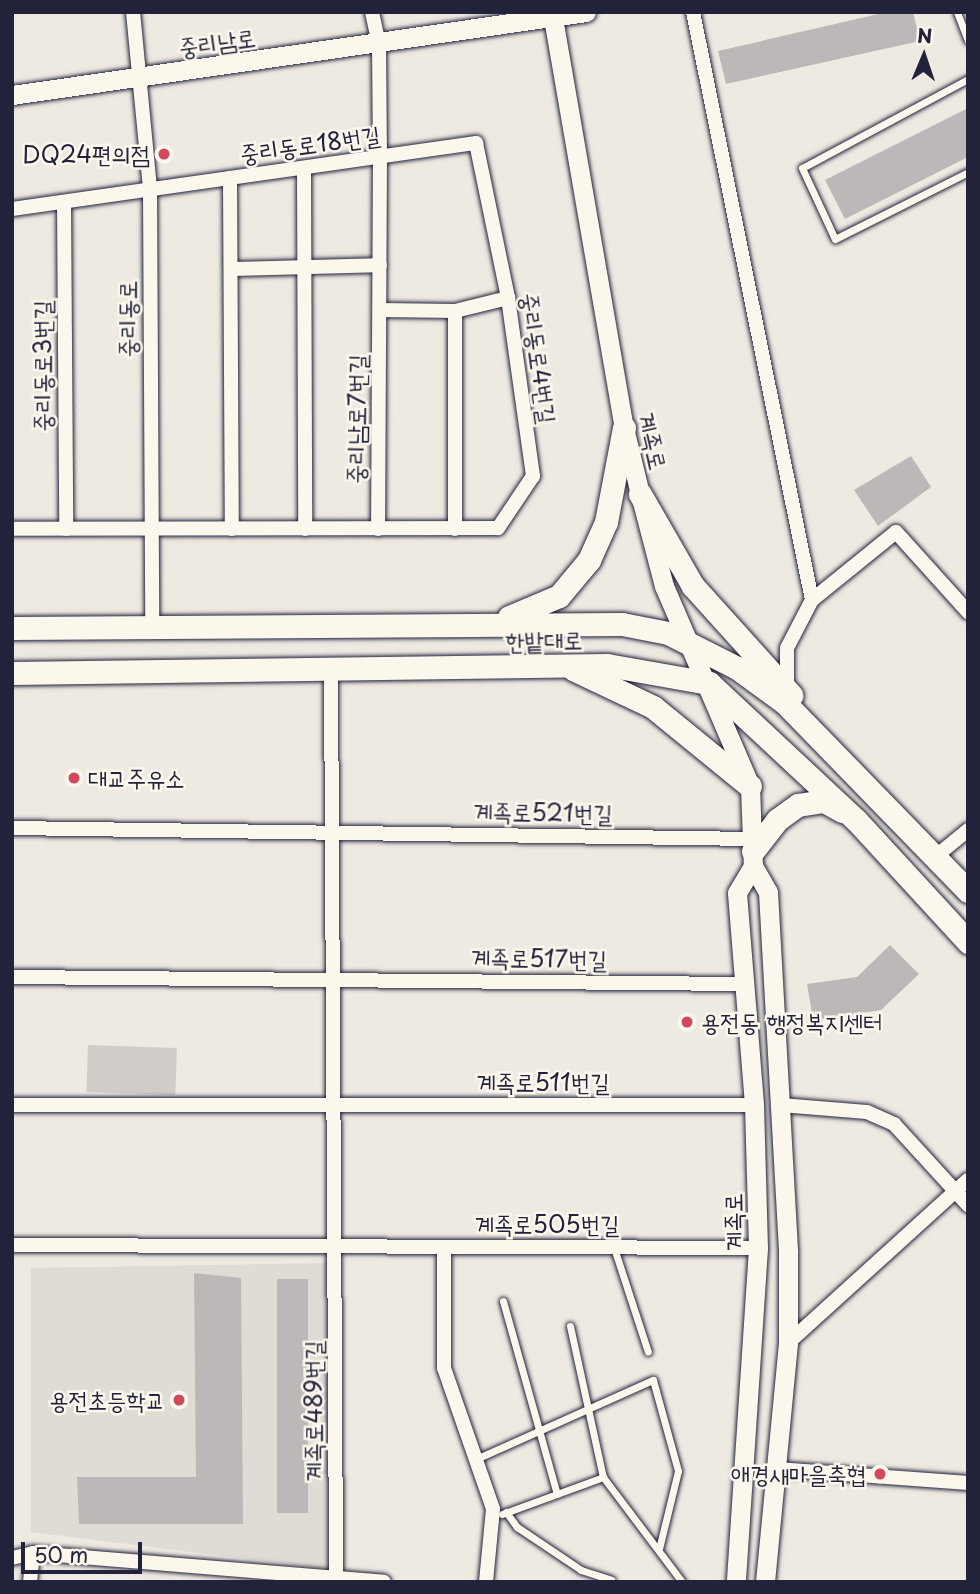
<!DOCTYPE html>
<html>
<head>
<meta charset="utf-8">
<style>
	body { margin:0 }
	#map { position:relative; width:980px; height:1594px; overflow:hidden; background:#eeeae2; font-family:"Playpen Sans","Poor Story",sans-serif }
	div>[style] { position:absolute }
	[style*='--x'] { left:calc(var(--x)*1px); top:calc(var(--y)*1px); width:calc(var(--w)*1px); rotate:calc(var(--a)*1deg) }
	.built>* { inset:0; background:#dfdbd5 }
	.green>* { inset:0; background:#d0cdc9; transform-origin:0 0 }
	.building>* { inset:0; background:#bcb8b8; transform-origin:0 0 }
	.roads { filter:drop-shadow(0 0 2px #22223b) drop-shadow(0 0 2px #22223b) }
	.service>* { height:7px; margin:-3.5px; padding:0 3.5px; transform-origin:3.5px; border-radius:3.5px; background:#fbf7ec }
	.minor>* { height:14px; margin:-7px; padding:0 7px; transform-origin:7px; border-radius:7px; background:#fbf7ec }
	.secondary>* { height:19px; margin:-9.5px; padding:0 9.5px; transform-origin:9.5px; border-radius:9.5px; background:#fbf7ec }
	.primary>* { height:23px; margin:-11.5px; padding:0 11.5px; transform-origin:11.5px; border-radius:11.5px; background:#fbf7ec }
	.dots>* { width:19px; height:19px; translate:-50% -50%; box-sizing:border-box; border:4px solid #fbf7ec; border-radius:50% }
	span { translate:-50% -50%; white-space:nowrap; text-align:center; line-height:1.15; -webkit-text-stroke:5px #fbf7ec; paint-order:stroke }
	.street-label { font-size:24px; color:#22223b }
	.poi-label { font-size:24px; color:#22223b }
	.right { translate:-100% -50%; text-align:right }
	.left { translate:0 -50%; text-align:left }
	.frame { position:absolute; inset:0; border:14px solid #22223b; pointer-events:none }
	.north { position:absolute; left:889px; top:21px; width:70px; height:70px; -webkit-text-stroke:5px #fbf7ec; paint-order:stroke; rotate:2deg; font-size:19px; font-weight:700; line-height:28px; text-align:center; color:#22223b }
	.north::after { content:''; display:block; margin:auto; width:24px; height:32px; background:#22223b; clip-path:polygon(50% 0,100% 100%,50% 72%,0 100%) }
	.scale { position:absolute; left:21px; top:1542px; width:121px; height:32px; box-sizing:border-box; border:4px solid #22223b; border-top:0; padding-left:9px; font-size:21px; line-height:24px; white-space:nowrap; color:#22223b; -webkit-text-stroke:5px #fbf7ec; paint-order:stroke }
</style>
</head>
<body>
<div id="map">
	<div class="built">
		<i style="clip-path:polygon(327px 1263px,329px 1569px,31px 1532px,31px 1268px)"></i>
	</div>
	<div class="green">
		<i style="left:88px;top:1045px;width:89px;height:47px;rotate:2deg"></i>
	</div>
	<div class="building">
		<i style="clip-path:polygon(887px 12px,913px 12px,920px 41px,726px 84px,718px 51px)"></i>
		<i style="clip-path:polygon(968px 108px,968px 157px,845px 219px,825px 180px)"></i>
		<i style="clip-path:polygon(911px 456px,931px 487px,878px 526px,854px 490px)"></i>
		<i style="clip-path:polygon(890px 945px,919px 974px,881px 1010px,813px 1020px,807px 984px,857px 977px)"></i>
		<i style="clip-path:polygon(194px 1273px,241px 1278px,243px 1524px,79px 1524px,77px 1477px,196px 1477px)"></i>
		<i style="left:308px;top:1279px;width:234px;height:31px;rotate:90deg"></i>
	</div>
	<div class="roads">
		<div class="service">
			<i style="--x:957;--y:12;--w:30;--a:69"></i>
			<i style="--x:968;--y:79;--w:188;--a:151.8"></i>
			<i style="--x:802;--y:168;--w:78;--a:65.1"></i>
			<i style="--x:835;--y:239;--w:149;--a:-26.7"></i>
			<i style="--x:614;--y:1248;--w:109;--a:71.9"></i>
			<i style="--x:503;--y:1301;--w:200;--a:74.4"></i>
			<i style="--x:570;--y:1326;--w:155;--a:77.7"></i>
			<i style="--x:603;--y:1477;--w:131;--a:53"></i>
			<i style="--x:476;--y:1459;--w:194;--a:-24.1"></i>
			<i style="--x:653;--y:1380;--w:94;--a:74.6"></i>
			<i style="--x:678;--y:1471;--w:80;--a:103.7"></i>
			<i style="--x:506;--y:1512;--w:19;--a:54"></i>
			<i style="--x:517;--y:1527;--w:77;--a:33.9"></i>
			<i style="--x:581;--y:1570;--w:32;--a:18"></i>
			<i style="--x:502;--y:1514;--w:108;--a:-20.1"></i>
		</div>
		<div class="minor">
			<i style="--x:133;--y:12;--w:179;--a:84.5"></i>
			<i style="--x:150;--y:190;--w:436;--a:89.7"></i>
			<i style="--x:372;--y:12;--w:33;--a:78"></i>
			<i style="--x:379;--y:44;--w:113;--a:89.5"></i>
			<i style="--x:380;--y:157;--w:372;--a:90.3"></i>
			<i style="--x:693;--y:12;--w:600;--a:78.56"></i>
			<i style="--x:812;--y:600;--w:108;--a:-39"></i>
			<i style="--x:896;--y:532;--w:108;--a:48"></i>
			<i style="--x:304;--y:168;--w:361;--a:89.8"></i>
			<i style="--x:230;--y:178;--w:351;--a:89.7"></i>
			<i style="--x:64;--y:202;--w:327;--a:89.6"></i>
			<i style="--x:12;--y:209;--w:469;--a:-8.1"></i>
			<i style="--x:476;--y:143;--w:158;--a:78.3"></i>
			<i style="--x:508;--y:298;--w:180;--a:82"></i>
			<i style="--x:533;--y:476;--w:63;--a:123.9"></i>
			<i style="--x:498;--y:528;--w:486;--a:179.9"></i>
			<i style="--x:231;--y:269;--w:149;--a:-1.5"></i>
			<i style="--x:381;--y:310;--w:74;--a:0.8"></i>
			<i style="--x:455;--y:311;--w:55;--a:-13.8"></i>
			<i style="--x:455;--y:311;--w:218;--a:90"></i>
			<i style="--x:331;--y:670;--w:906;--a:89.68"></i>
			<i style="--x:787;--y:690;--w:42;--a:-90"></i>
			<i style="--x:787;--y:648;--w:54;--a:-62.5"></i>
			<i style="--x:12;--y:828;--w:741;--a:0.85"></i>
			<i style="--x:935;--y:857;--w:43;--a:-39.3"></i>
			<i style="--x:12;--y:977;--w:732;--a:0.55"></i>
			<i style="--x:12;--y:1105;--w:742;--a:0"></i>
			<i style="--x:781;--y:1105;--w:86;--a:4.7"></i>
			<i style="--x:867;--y:1112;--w:30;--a:24"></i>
			<i style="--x:894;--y:1124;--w:110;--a:47.6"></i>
			<i style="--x:12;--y:1245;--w:746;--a:0.23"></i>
			<i style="--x:444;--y:1247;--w:121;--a:90"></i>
			<i style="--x:444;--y:1368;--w:149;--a:70.8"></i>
			<i style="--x:493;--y:1509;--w:73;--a:95.5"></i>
			<i style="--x:788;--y:1343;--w:243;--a:-42.2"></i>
			<i style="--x:777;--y:1469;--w:192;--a:4.2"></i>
			<i style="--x:12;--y:1558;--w:22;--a:-13"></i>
			<i style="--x:33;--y:1553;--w:352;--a:4.7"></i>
			<i style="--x:30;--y:1582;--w:29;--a:-84"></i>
		</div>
		<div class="secondary">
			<i style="--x:552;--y:12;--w:422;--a:80.2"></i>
			<i style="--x:624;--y:428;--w:68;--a:76.4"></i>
			<i style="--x:640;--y:494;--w:95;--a:75.4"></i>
			<i style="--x:664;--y:586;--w:218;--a:66.7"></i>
			<i style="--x:750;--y:786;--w:80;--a:87.9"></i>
			<i style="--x:753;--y:866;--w:31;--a:121"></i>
			<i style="--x:737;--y:893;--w:213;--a:85.4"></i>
			<i style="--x:754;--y:1105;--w:143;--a:88.4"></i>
			<i style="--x:758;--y:1248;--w:335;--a:93.8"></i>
			<i style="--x:12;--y:95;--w:580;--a:-8.23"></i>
			<i style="--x:753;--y:866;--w:30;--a:60"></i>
			<i style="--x:768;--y:892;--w:361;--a:86.8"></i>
			<i style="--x:788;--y:1252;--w:91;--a:90"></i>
			<i style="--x:788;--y:1343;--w:240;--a:95.5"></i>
		</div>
		<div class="primary">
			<i style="--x:640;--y:494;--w:106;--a:60.1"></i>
			<i style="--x:693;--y:586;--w:147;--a:48"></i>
			<i style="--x:509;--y:617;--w:54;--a:-22.8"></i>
			<i style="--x:559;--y:596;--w:47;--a:-50.2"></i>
			<i style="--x:589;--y:560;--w:42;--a:-65.9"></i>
			<i style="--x:606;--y:522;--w:96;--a:-79.2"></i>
			<i style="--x:12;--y:628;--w:610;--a:-0.38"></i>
			<i style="--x:622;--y:624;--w:47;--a:11.1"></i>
			<i style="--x:668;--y:633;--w:77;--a:26.9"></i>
			<i style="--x:737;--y:668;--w:59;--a:36.1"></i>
			<i style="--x:785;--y:703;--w:262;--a:45.8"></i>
			<i style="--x:573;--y:669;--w:89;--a:25.4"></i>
			<i style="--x:653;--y:707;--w:125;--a:39.2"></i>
			<i style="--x:12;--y:673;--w:595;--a:-0.77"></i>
			<i style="--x:607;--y:665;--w:104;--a:10"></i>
			<i style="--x:709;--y:683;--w:201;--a:43"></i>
			<i style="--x:856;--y:820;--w:166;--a:47.4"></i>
			<i style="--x:753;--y:851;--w:39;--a:-52"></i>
			<i style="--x:777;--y:820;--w:26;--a:-36"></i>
			<i style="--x:798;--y:805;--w:26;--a:-9"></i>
			<i style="--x:824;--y:801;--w:21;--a:29"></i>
		</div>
	</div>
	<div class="dots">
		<i style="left:164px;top:154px;background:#d1495b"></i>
		<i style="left:74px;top:778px;background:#d1495b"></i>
		<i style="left:687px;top:1022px;background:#d1495b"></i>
		<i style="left:179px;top:1400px;background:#d1495b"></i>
		<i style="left:880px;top:1474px;background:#d1495b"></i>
	</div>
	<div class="street-label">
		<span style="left:217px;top:42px;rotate:-8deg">중리남로</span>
		<span style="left:310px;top:144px;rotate:-8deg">중리동로18번길</span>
		<span style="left:127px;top:319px;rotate:-90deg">중리동로</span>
		<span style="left:539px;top:358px;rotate:82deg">중리동로4번길</span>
		<span style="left:42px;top:366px;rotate:-90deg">중리동로3번길</span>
		<span style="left:356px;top:419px;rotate:-89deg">중리남로7번길</span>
		<span style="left:653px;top:441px;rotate:77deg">계족로</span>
		<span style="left:544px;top:640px;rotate:-1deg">한밭대로</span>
		<span style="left:543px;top:812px;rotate:1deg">계족로521번길</span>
		<span style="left:539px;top:958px;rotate:1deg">계족로517번길</span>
		<span style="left:543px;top:1082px">계족로511번길</span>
		<span style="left:733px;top:1222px;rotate:-91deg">계족로</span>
		<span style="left:547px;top:1224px">계족로505번길</span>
		<span style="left:313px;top:1411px;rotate:-90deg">계족로489번길</span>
	</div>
	<div class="poi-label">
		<span class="right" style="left:150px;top:154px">DQ24편의점</span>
		<span class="left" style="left:88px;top:778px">대교주유소</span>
		<span class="left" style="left:701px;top:1022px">용전동 행정복지센터</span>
		<span class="right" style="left:165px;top:1400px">용전초등학교</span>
		<span class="right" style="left:866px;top:1474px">애경새마을축협</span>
	</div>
	<div class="frame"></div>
	<div class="north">N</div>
	<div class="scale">50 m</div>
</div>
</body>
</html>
